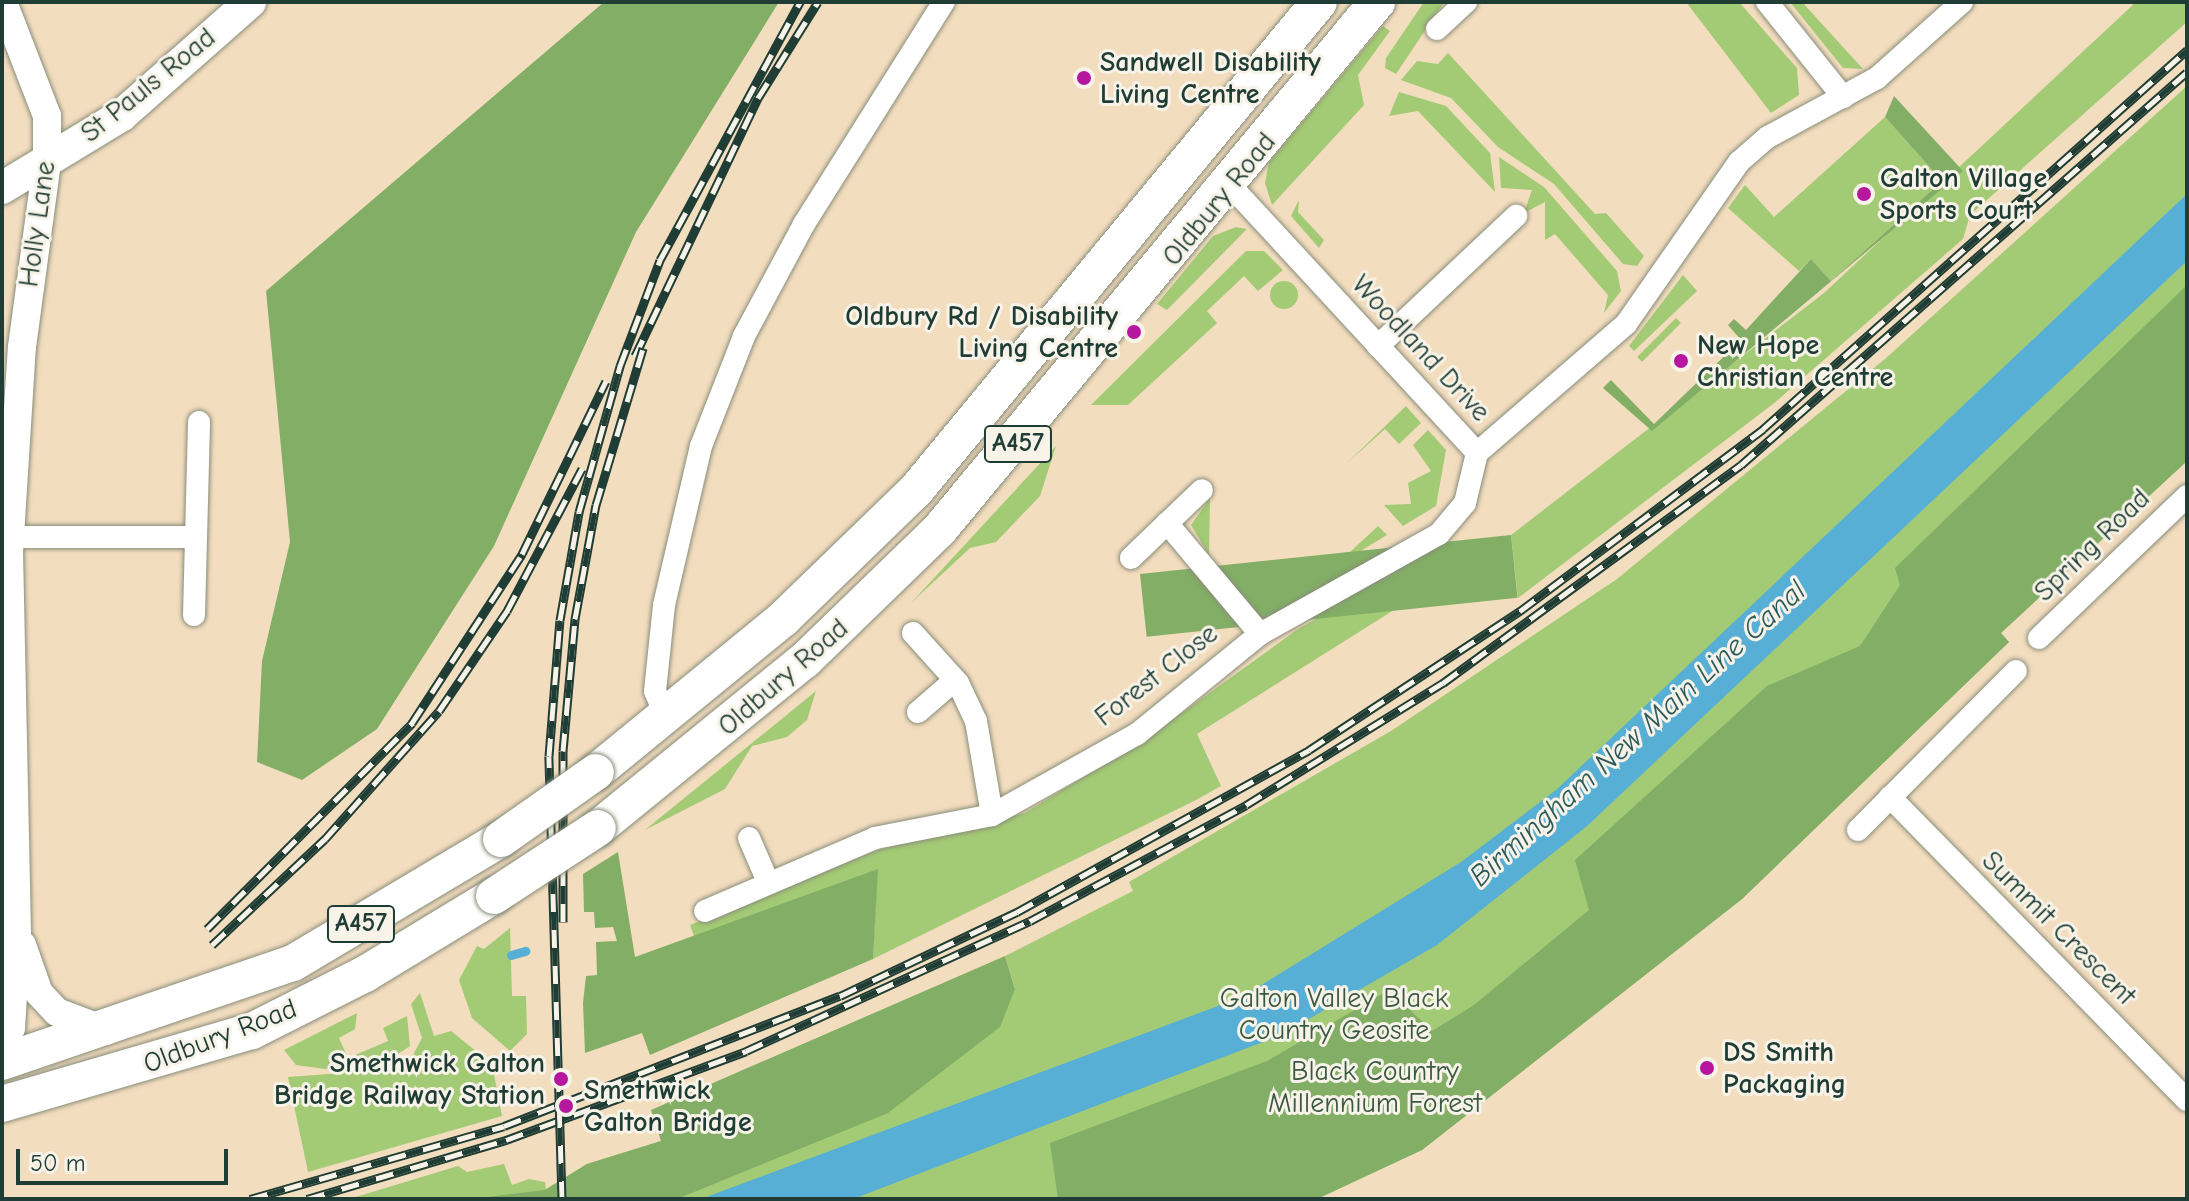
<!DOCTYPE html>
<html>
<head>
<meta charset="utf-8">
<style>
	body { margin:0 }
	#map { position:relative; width:2189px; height:1201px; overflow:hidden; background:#f3ddbf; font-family:"Comic Neue",sans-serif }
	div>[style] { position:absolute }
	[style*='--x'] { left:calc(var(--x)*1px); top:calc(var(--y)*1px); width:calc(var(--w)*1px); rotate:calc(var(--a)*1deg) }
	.green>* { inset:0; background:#a3ca75; transform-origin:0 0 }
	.round { border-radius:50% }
	.forest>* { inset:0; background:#82ae66; transform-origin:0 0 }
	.water>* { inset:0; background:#58afd5 }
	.stream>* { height:9px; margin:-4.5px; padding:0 4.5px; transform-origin:4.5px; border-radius:4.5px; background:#58afd5 }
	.roads { filter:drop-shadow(0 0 2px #898d7a) drop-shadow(0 0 2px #898d7a) }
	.minor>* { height:22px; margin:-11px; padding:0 11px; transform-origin:11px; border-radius:11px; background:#fff }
	.tertiary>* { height:28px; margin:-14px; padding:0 14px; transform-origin:14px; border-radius:14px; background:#fff }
	.secondary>* { height:32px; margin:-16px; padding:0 16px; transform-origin:16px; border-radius:16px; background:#fff }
	.primary>* { height:36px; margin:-18px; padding:0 18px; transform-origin:18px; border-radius:18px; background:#fff }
	.rail>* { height:9px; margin-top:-4.5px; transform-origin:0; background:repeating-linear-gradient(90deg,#f7f3e8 0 18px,#1f3d34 0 36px); box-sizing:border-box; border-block:2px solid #1f3d34 }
	.bridges { filter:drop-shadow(0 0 2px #898d7a) drop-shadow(0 0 2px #898d7a) }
	.primary-bridge>* { height:36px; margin:-18px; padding:0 18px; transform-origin:18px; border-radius:18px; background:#fff }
	.dots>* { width:22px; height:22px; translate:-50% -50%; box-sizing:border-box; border:4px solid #f7f3e8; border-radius:50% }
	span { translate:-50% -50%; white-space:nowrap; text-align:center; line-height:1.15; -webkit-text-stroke:6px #f7f3e8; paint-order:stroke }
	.shield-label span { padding:2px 6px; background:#f7f3e8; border:2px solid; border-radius:6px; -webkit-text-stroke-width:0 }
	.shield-label { font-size:26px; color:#1f3d34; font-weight:700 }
	.poi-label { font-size:28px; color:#1f3d34; font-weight:700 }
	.left { translate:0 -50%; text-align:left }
	.right { translate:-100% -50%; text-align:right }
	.street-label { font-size:28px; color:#1f3d34 }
	.park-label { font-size:28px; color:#395941 }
	.water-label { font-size:30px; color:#2d5a5c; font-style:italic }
	.frame { position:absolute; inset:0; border:4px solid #1f3d34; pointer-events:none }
	.scale { position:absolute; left:16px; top:1149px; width:212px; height:36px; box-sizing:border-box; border:4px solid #1f3d34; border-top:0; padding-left:10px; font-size:24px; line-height:28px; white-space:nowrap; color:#1f3d34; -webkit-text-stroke:6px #f7f3e8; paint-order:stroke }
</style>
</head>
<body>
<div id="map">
	<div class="green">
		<i style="clip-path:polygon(1424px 2px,1444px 2px,1396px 74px,1385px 68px,1386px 58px)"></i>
		<i style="clip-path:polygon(1686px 2px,1739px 2px,1797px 68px,1799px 95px,1771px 113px)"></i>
		<i style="clip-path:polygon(1790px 2px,1802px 2px,1863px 69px,1843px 68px)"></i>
		<i style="clip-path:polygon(2136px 2px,2187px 2px,2187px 22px,1970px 215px,1963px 239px,1773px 404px,1518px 598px,1511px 535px,1824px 293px)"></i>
		<i style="clip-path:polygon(1383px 26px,1390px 31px,1358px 75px,1364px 105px,1272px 205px,1265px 183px,1269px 162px)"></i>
		<i style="clip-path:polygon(1448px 53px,1595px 214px,1606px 213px,1644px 256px,1637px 266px,1623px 264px,1554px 184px,1498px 147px,1451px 98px,1401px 80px,1417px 61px,1438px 64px)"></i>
		<i style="clip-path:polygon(2187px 86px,2187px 461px,2001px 633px,2009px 642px,1742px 899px,1422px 1150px,1317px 1199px,349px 1199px,458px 1166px,467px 1172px,504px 1164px,512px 1185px,529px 1179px,545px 1182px,546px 1189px,587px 1164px,661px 1141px,1015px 988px,1005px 956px,1133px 891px,1129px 882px,1391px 731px,1617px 579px,1885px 359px)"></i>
		<i style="clip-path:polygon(1399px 92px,1446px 106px,1490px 153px,1495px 192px,1418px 111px,1389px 116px)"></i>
		<i style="clip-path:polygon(1885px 117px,1942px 181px,1831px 281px,1811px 259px,1799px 271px,1728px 208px,1745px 185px,1774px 217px)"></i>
		<i style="clip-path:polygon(1499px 157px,1544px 187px,1617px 271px,1621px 291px,1604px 313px,1608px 295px,1555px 234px,1545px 240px,1545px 202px,1524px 213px,1532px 190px,1501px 188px)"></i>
		<i style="clip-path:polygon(1299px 200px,1298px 212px,1324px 240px,1319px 248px,1291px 216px)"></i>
		<i style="clip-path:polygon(1236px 227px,1247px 229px,1167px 310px,1157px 304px,1213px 236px)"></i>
		<i style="clip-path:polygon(1246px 251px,1264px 251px,1283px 270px,1258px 291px,1244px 276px,1207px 311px,1217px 323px,1128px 405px,1091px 405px)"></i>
		<i style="clip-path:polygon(1683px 275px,1697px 291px,1634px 351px,1629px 346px)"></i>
		<i class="round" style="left:1270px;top:281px;width:28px;height:28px"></i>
		<i style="left:1676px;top:318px;width:7px;height:55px;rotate:45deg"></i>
		<i style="clip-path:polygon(1406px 406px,1421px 423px,1399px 444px,1385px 429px,1346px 464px)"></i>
		<i style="clip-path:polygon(1428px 430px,1446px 450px,1436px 506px,1403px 526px,1384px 505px,1411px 504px,1408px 483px,1431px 471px,1413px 445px)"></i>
		<i style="clip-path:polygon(1056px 446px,1040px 496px,996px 542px,970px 548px,911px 603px)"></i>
		<i style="clip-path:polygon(1210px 498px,1209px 555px,1191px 525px)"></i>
		<i style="clip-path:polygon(1378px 526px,1387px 535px,1352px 556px,1349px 553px)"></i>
		<i style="clip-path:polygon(1460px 541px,1475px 559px,1197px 734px,1221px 786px,1196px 800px,873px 959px,877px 870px,694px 936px,690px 925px,878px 850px,1025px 813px,1146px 739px,1298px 629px)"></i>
		<i style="clip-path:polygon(816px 691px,807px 720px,787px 737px,752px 746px,725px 789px,645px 830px)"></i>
		<i style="clip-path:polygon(510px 928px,512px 996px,526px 996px,527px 1034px,510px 1051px,472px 1018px,459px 980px,477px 946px,484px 949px)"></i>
		<i style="clip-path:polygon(420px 993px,434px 1036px,451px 1031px,492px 1064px,502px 1116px,308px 1172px,288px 1077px,370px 1071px,413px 1055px,422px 1038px,411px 1004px)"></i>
		<i style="clip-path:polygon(357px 1013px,355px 1029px,339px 1038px,348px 1058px,388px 1041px,383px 1028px,407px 1016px,410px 1046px,395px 1056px,325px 1069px,296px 1065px,284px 1050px)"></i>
	</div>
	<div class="forest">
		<i style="clip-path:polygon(604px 2px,779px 2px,636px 232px,494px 546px,377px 729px,302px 780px,257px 762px,262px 661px,290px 542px,266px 291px)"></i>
		<i style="clip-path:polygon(1894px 96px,1963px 171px,1652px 431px,1603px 388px,1611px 380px,1654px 424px,1741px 340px,1728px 325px,1734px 319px,1746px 330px,1811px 259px,1831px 281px,1942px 181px,1885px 117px)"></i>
		<i style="clip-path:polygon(2187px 285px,2187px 461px,2001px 633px,2009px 642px,1742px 899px,1422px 1150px,1317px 1199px,1058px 1199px,1050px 1143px,1267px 1061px,1389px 990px,1432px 1031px,1474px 1005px,1589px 910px,1575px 860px,1767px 686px,1860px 646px,1900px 585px,1895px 568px)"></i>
		<i style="left:1511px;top:535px;width:63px;height:373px;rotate:84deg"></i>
		<i style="clip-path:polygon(618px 852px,635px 957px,878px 869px,873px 959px,650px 1055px,642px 1033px,585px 1053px,583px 1003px,586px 976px,597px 975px,596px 942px,617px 941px,613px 927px,595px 928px,594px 912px,584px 912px,583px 874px)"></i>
		<i style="clip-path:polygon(1005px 956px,1015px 989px,1000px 1027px,888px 1113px,677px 1199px,471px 1199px,545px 1190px,587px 1164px,661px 1141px,651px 1110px)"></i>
	</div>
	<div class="water">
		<i style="clip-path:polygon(2187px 194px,2187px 261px,1586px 827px,1437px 945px,1281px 1035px,853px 1199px,701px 1199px,1242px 997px,1461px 862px,1556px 790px)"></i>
	</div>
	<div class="stream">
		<i style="--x:511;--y:955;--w:15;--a:-16"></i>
	</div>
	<div class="roads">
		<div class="minor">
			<i style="--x:1767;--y:2;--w:122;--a:51.3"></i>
			<i style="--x:1437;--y:29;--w:40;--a:-43"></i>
			<i style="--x:1230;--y:185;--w:364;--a:47.3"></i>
			<i style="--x:1477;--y:453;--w:197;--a:-40.9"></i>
			<i style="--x:1626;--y:324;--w:198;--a:-55.1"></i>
			<i style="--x:1739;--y:162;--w:38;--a:-41"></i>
			<i style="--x:1768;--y:137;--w:124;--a:-28.4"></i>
			<i style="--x:1877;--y:78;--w:114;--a:-41.8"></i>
			<i style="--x:1378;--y:346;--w:190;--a:-43.3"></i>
			<i style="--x:1167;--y:523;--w:145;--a:50"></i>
			<i style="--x:12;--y:537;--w:181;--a:0"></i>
			<i style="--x:1131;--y:558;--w:98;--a:-43.8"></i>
			<i style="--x:194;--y:615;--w:193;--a:-88.5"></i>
			<i style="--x:913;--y:633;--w:67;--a:48"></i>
			<i style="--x:958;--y:683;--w:42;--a:64.7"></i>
			<i style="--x:976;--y:721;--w:95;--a:80.3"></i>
			<i style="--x:2039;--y:638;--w:205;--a:-43.8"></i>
			<i style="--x:918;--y:712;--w:49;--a:-40.9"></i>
			<i style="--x:666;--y:717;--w:28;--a:-113"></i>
			<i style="--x:655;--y:691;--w:86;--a:-84"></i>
			<i style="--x:664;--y:605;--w:163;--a:-76.9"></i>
			<i style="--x:701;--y:446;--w:118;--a:-68.6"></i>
			<i style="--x:744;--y:336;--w:127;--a:-61.8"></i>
			<i style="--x:804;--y:224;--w:262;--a:-57.8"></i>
			<i style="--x:1890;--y:797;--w:424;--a:45.6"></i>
			<i style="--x:1858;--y:830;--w:224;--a:-45.2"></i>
			<i style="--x:749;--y:838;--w:48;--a:66.6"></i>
			<i style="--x:705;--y:911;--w:185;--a:-23.2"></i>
			<i style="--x:875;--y:838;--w:119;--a:-11.1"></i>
			<i style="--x:992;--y:815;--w:166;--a:-29.2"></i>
			<i style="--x:1137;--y:734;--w:159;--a:-39.1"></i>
			<i style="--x:1260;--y:634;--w:205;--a:-29.2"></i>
			<i style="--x:1439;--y:534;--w:40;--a:-50"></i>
			<i style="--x:1465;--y:503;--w:51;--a:-76.5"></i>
		</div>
		<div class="tertiary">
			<i style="--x:22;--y:945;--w:51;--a:70.5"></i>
			<i style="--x:39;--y:993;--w:26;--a:47"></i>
			<i style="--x:57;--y:1012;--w:53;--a:20.8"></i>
			<i style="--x:2;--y:1047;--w:21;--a:-65"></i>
			<i style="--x:11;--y:1028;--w:95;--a:-86.4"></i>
			<i style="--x:17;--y:933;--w:381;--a:-91.2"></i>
			<i style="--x:9;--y:552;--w:205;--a:-86.4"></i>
			<i style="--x:22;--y:347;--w:187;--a:-82.3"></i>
			<i style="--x:47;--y:162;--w:46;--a:-90"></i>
			<i style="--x:47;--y:116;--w:122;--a:-111.1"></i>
		</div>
		<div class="secondary">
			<i style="--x:2;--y:188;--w:140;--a:-31.3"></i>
			<i style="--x:122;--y:115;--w:171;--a:-41.4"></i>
		</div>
		<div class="primary">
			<i style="--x:596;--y:772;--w:242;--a:-39.3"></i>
			<i style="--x:783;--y:619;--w:187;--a:-44.1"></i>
			<i style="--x:917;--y:489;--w:631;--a:-50.46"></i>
			<i style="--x:598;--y:828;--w:267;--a:-39.1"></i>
			<i style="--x:805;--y:660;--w:188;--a:-44.1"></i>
			<i style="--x:940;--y:529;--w:685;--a:-50.33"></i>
			<i style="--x:2;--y:1062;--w:307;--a:-18.8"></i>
			<i style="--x:293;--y:963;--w:242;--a:-30.8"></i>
			<i style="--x:2;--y:1104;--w:260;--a:-16.3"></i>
			<i style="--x:252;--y:1031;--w:127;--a:-26.8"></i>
			<i style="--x:365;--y:974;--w:151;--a:-31.2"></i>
		</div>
	</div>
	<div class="rail">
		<i style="--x:635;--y:356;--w:286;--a:-64.5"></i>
		<i style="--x:758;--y:98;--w:113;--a:-58"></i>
		<i style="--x:563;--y:922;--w:171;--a:-90"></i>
		<i style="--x:563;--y:751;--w:133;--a:-84.8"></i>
		<i style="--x:575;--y:619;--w:116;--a:-79.6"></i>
		<i style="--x:596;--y:505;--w:164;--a:-73.3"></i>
		<i style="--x:207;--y:929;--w:291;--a:-45.1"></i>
		<i style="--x:412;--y:723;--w:202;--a:-56.9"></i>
		<i style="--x:522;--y:554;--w:192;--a:-64.1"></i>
		<i style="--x:212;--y:945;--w:155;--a:-43.2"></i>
		<i style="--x:325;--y:839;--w:171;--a:-48.3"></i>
		<i style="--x:439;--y:711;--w:121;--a:-55.8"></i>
		<i style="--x:507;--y:611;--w:161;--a:-62.2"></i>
		<i style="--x:250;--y:1199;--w:264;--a:-16"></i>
		<i style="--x:504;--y:1126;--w:360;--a:-21.2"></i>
		<i style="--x:840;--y:996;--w:196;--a:-25.4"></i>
		<i style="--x:1017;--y:912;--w:334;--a:-29"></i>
		<i style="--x:1309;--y:750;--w:253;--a:-33.4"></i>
		<i style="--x:1520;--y:611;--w:304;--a:-36.8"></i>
		<i style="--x:1763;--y:429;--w:569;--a:-41.79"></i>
		<i style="--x:307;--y:1199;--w:208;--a:-16.5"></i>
		<i style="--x:506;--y:1140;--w:256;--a:-20.3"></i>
		<i style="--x:746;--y:1051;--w:312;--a:-24.6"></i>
		<i style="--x:1030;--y:921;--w:245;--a:-28.2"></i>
		<i style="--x:1246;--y:805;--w:232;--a:-31.8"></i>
		<i style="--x:1443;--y:683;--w:369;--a:-36.2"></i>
		<i style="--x:1741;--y:465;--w:594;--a:-41.39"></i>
		<i style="--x:562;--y:1199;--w:443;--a:-91.7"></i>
		<i style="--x:549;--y:756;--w:136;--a:-85.4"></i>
		<i style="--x:560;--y:620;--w:110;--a:-80"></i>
		<i style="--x:579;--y:512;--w:152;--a:-74.3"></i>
		<i style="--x:620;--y:366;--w:113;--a:-69.3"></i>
		<i style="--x:660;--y:260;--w:294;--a:-61.5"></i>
	</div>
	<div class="bridges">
		<div class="primary-bridge">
			<i style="--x:501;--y:839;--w:116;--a:-35.2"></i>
			<i style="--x:494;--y:896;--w:124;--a:-33.2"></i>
		</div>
	</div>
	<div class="dots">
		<i style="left:1084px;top:78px;background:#b5179e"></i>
		<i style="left:1864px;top:194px;background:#b5179e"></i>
		<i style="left:1134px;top:332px;background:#b5179e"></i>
		<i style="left:1681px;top:361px;background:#b5179e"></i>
		<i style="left:1707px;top:1068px;background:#b5179e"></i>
		<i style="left:561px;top:1079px;background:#b5179e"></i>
		<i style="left:566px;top:1106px;background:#b5179e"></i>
	</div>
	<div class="shield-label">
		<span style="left:1018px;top:444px">A457</span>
		<span style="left:361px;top:924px">A457</span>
	</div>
	<div class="poi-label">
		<span class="left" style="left:1100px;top:78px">Sandwell Disability<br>Living Centre</span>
		<span class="left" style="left:1880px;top:194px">Galton Village<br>Sports Court</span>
		<span class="right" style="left:1118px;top:332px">Oldbury Rd / Disability<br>Living Centre</span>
		<span class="left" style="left:1697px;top:361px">New Hope<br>Christian Centre</span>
		<span class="left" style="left:1723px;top:1068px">DS Smith<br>Packaging</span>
		<span class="right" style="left:545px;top:1079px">Smethwick Galton<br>Bridge Railway Station</span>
		<span class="left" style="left:584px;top:1106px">Smethwick<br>Galton Bridge</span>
	</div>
	<div class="street-label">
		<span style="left:148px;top:85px;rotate:-39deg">St Pauls Road</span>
		<span style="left:1219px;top:199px;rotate:-51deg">Oldbury Road</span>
		<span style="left:37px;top:224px;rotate:-82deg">Holly Lane</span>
		<span style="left:1421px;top:348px;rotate:47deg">Woodland Drive</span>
		<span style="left:2092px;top:545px;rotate:-44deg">Spring Road</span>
		<span style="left:1156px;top:675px;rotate:-38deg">Forest Close</span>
		<span style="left:783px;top:677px;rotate:-41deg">Oldbury Road</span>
		<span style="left:2059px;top:928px;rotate:45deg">Summit Crescent</span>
		<span style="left:220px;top:1036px;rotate:-21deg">Oldbury Road</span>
	</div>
	<div class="park-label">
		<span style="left:1334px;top:1014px">Galton Valley Black<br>Country Geosite</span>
		<span style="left:1375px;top:1087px">Black Country<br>Millennium Forest</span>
	</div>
	<div class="water-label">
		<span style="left:1638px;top:734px;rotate:-42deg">Birmingham New Main Line Canal</span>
	</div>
	<div class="frame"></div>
	<div class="scale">50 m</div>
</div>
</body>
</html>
